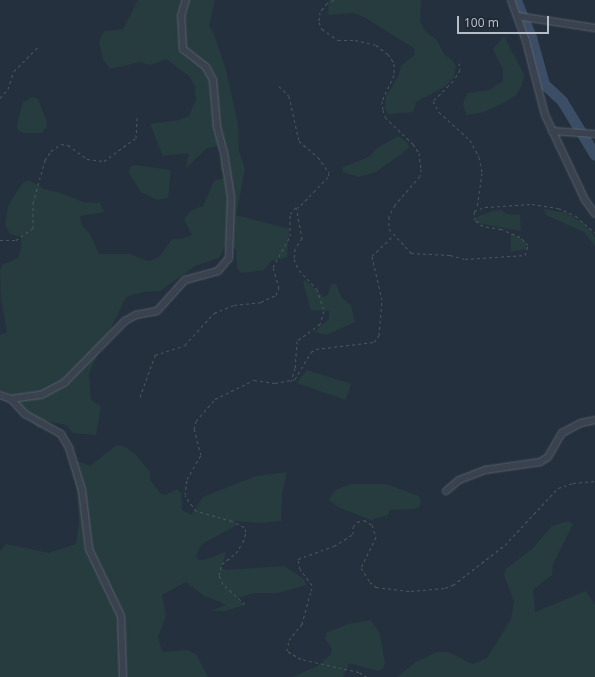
<!DOCTYPE html>
<html>
<head>
<meta charset="utf-8">
<style>
	body { margin:0 }
	#map { position:relative; width:595px; height:677px; overflow:hidden; background:#25303e; font-family:"Noto Sans",sans-serif }
	div>[style] { position:absolute }
	[style*='--x'] { left:calc(var(--x)*1px); top:calc(var(--y)*1px); width:calc(var(--w)*1px); rotate:calc(var(--a)*1deg) }
	.green>* { inset:0; background:#273c3f }
	.river>* { height:11px; margin:-5.5px; padding:0 5.5px; transform-origin:5.5px; border-radius:5.5px; background:#3b4e66 }
	.path>* { height:1px; margin-top:-0.5px; transform-origin:0; background:repeating-linear-gradient(90deg,#45595c 0 3px,transparent 0 6px) }
	.roads { filter:drop-shadow(0 0 1px #57606c) drop-shadow(0 0 1px #57606c) }
	.minor>* { height:6px; margin:-3px; padding:0 3px; transform-origin:3px; border-radius:3px; background:#39424e }
	span { translate:-50% -50%; white-space:nowrap; text-align:center; line-height:1.15; -webkit-text-stroke:4px #1e2733; paint-order:stroke }
	.scale { position:absolute; left:457px; top:16px; width:92px; height:18px; box-sizing:border-box; border:2px solid #b5bdc9; border-top:0; padding-left:5px; font-size:12px; line-height:14px; white-space:nowrap; color:#b5bdc9; -webkit-text-stroke:3px #1e2733; paint-order:stroke }
</style>
</head>
<body>
<div id="map">
	<div class="green">
		<i style="clip-path:polygon(138px 0,215px 0,209px 26px,214px 34px,226px 70px,238px 124px,239px 152px,245px 169px,236px 215px,289px 229px,287px 257px,271px 261px,264px 270px,241px 273px,237px 268px,236px 250px,227px 242px,219px 258px,195px 266px,160px 291px,143px 292px,126px 297px,89px 373px,91px 400px,101px 406px,96px 435px,73px 433px,66px 425px,45px 421px,39px 429px,26px 417px,16px 396px,0 390px,0 335px,7px 332px,1px 299px,0 270px,2px 265px,18px 258px,21px 250px,21px 237px,10px 234px,5px 224px,8px 206px,20px 187px,24px 182px,30px 181px,44px 189px,61px 193px,83px 202px,100px 203px,104px 212px,80px 216px,82px 226px,90px 234px,99px 254px,129px 254px,149px 261px,159px 257px,172px 239px,182px 239px,192px 235px,184px 219px,192px 210px,203px 206px,214px 181px,224px 178px,220px 167px,222px 150px,219px 146px,207px 148px,186px 168px,189px 153px,163px 156px,150px 124px,179px 120px,189px 116px,196px 100px,195px 86px,189px 76px,166px 59px,151px 65px,140px 62px,110px 69px,103px 59px,99px 42px,101px 36px,105px 31px,123px 29px)"></i>
		<i style="clip-path:polygon(329px 0,421px 0,420px 22px,426px 32px,436px 39px,444px 54px,453px 61px,456px 66px,454px 77px,446px 86px,416px 102px,413px 112px,389px 114px,385px 109px,386px 97px,398px 77px,401px 66px,414px 55px,415px 49px,364px 17px,353px 13px,328px 15px)"></i>
		<i style="clip-path:polygon(504px 36px,524px 75px,522px 86px,516px 95px,505px 102px,484px 112px,466px 115px,463px 104px,467px 93px,489px 90px,503px 81px,503px 70px,493px 49px)"></i>
		<i style="clip-path:polygon(33px 97px,38px 99px,46px 119px,47px 126px,42px 133px,23px 133px,18px 130px,17px 124px,23px 102px)"></i>
		<i style="clip-path:polygon(398px 136px,408px 143px,409px 148px,376px 172px,359px 177px,342px 172px,343px 167px,369px 157px,377px 148px)"></i>
		<i style="clip-path:polygon(135px 165px,171px 170px,168px 198px,157px 200px,141px 192px,129px 173px,130px 167px)"></i>
		<i style="clip-path:polygon(544px 209px,566px 213px,585px 224px,595px 237px,595px 246px,584px 232px,546px 215px)"></i>
		<i style="clip-path:polygon(502px 210px,506px 214px,520px 215px,521px 231px,478px 223px,476px 220px,477px 217px,493px 211px)"></i>
		<i style="clip-path:polygon(511px 233px,526px 242px,526px 249px,511px 252px)"></i>
		<i style="clip-path:polygon(305px 280px,324px 297px,328px 295px,331px 284px,336px 284px,342px 298px,351px 305px,355px 322px,326px 335px,314px 332px,329px 319px,329px 311px,311px 310px,303px 282px)"></i>
		<i style="clip-path:polygon(307px 370px,351px 384px,346px 400px,299px 384px,298px 381px)"></i>
		<i style="clip-path:polygon(117px 445px,127px 448px,136px 455px,150px 472px,150px 480px,161px 494px,166px 495px,177px 489px,181px 493px,182px 510px,191px 515px,203px 497px,256px 476px,287px 472px,282px 494px,281px 521px,258px 523px,234px 521px,237px 525px,202px 544px,196px 555px,198px 560px,203px 560px,226px 552px,221px 568px,226px 570px,284px 566px,304px 579px,306px 585px,278px 593px,254px 593px,237px 598px,245px 605px,225px 611px,211px 611px,226px 605px,203px 595px,186px 582px,162px 595px,166px 616px,158px 637px,161px 648px,164px 652px,186px 650px,196px 654px,208px 677px,0 677px,0 551px,6px 544px,49px 553px,76px 544px,79px 523px,77px 493px,69px 458px,90px 466px)"></i>
		<i style="clip-path:polygon(351px 484px,386px 484px,419px 496px,421px 501px,419px 507px,414px 509px,390px 510px,388px 515px,371px 520px,338px 507px,329px 500px,335px 490px)"></i>
		<i style="clip-path:polygon(568px 521px,573px 524px,553px 564px,552px 575px,533px 590px,535px 612px,586px 591px,595px 605px,595px 677px,397px 677px,416px 662px,437px 652px,448px 652px,473px 664px,487px 658px,511px 619px,514px 602px,504px 574px,506px 569px,533px 548px,552px 526px)"></i>
		<i style="clip-path:polygon(371px 620px,380px 634px,385px 663px,383px 669px,378px 671px,349px 663px,343px 677px,292px 677px,318px 666px,331px 654px,332px 648px,325px 639px,326px 633px,348px 624px)"></i>
	</div>
	<div class="river">
		<i style="--x:516;--y:0;--w:40;--a:68"></i>
		<i style="--x:531;--y:37;--w:49;--a:74.5"></i>
		<i style="--x:544;--y:84;--w:25;--a:43"></i>
		<i style="--x:562;--y:101;--w:63;--a:58.6"></i>
	</div>
	<div class="path">
		<i style="--x:334;--y:0;--w:8;--a:157"></i>
		<i style="--x:327;--y:3;--w:11;--a:128"></i>
		<i style="--x:320;--y:12;--w:10;--a:96"></i>
		<i style="--x:319;--y:22;--w:8;--a:67"></i>
		<i style="--x:322;--y:29;--w:19;--a:35"></i>
		<i style="--x:338;--y:40;--w:17;--a:0"></i>
		<i style="--x:355;--y:40;--w:22;--a:13"></i>
		<i style="--x:376;--y:45;--w:15;--a:37"></i>
		<i style="--x:388;--y:54;--w:11;--a:56"></i>
		<i style="--x:394;--y:63;--w:12;--a:90"></i>
		<i style="--x:394;--y:75;--w:29;--a:115"></i>
		<i style="--x:382;--y:101;--w:9;--a:84"></i>
		<i style="--x:383;--y:110;--w:7;--a:74"></i>
		<i style="--x:385;--y:117;--w:39;--a:44"></i>
		<i style="--x:413;--y:144;--w:11;--a:56"></i>
		<i style="--x:419;--y:153;--w:16;--a:83"></i>
		<i style="--x:421;--y:169;--w:7;--a:98"></i>
		<i style="--x:420;--y:176;--w:38;--a:131"></i>
		<i style="--x:395;--y:205;--w:13;--a:119"></i>
		<i style="--x:389;--y:216;--w:13;--a:90"></i>
		<i style="--x:389;--y:229;--w:33;--a:47"></i>
		<i style="--x:411;--y:253;--w:39;--a:3"></i>
		<i style="--x:450;--y:255;--w:16;--a:15"></i>
		<i style="--x:465;--y:259;--w:60;--a:-3.8"></i>
		<i style="--x:525;--y:255;--w:10;--a:-73"></i>
		<i style="--x:528;--y:245;--w:11;--a:-135"></i>
		<i style="--x:520;--y:237;--w:21;--a:-157"></i>
		<i style="--x:501;--y:229;--w:18;--a:-171"></i>
		<i style="--x:483;--y:226;--w:10;--a:-143"></i>
		<i style="--x:475;--y:220;--w:9;--a:-96"></i>
		<i style="--x:474;--y:211;--w:12;--a:-20"></i>
		<i style="--x:485;--y:207;--w:47;--a:-3.7"></i>
		<i style="--x:532;--y:204;--w:26;--a:9"></i>
		<i style="--x:558;--y:208;--w:20;--a:24"></i>
		<i style="--x:576;--y:216;--w:25;--a:42"></i>
		<i style="--x:459;--y:63;--w:7;--a:82"></i>
		<i style="--x:460;--y:70;--w:13;--a:122"></i>
		<i style="--x:453;--y:81;--w:28;--a:135"></i>
		<i style="--x:433;--y:101;--w:13;--a:61"></i>
		<i style="--x:439;--y:112;--w:42;--a:42.1"></i>
		<i style="--x:470;--y:140;--w:19;--a:62"></i>
		<i style="--x:479;--y:157;--w:16;--a:79"></i>
		<i style="--x:482;--y:173;--w:35;--a:98"></i>
		<i style="--x:279;--y:86;--w:14;--a:45"></i>
		<i style="--x:289;--y:96;--w:46;--a:77.5"></i>
		<i style="--x:299;--y:141;--w:25;--a:40"></i>
		<i style="--x:318;--y:157;--w:19;--a:55"></i>
		<i style="--x:329;--y:173;--w:4;--a:104"></i>
		<i style="--x:328;--y:177;--w:43;--a:134.1"></i>
		<i style="--x:0;--y:98;--w:12;--a:-48"></i>
		<i style="--x:8;--y:89;--w:19;--a:-72"></i>
		<i style="--x:14;--y:71;--w:34;--a:-45"></i>
		<i style="--x:0;--y:240;--w:16;--a:0"></i>
		<i style="--x:16;--y:240;--w:21;--a:-35"></i>
		<i style="--x:33;--y:228;--w:25;--a:-90"></i>
		<i style="--x:33;--y:203;--w:45;--a:-74.4"></i>
		<i style="--x:45;--y:160;--w:11;--a:-56"></i>
		<i style="--x:51;--y:151;--w:12;--a:-35"></i>
		<i style="--x:61;--y:144;--w:7;--a:8"></i>
		<i style="--x:68;--y:145;--w:24;--a:36"></i>
		<i style="--x:87;--y:159;--w:17;--a:7"></i>
		<i style="--x:104;--y:161;--w:39;--a:-36"></i>
		<i style="--x:136;--y:138;--w:20;--a:-87"></i>
		<i style="--x:140;--y:397;--w:45;--a:-70.3"></i>
		<i style="--x:155;--y:355;--w:32;--a:-18"></i>
		<i style="--x:185;--y:345;--w:43;--a:-47.8"></i>
		<i style="--x:214;--y:313;--w:22;--a:-22"></i>
		<i style="--x:234;--y:305;--w:27;--a:-6"></i>
		<i style="--x:261;--y:302;--w:17;--a:-25"></i>
		<i style="--x:276;--y:295;--w:8;--a:-67"></i>
		<i style="--x:279;--y:288;--w:22;--a:-106"></i>
		<i style="--x:273;--y:267;--w:35;--a:-61"></i>
		<i style="--x:290;--y:236;--w:22;--a:-90"></i>
		<i style="--x:290;--y:214;--w:9;--a:-49"></i>
		<i style="--x:296;--y:207;--w:32;--a:79"></i>
		<i style="--x:302;--y:238;--w:13;--a:122"></i>
		<i style="--x:295;--y:249;--w:10;--a:96"></i>
		<i style="--x:294;--y:259;--w:12;--a:66"></i>
		<i style="--x:299;--y:270;--w:26;--a:47"></i>
		<i style="--x:317;--y:289;--w:23;--a:72"></i>
		<i style="--x:324;--y:311;--w:14;--a:107"></i>
		<i style="--x:320;--y:324;--w:29;--a:144"></i>
		<i style="--x:297;--y:341;--w:27;--a:94"></i>
		<i style="--x:295;--y:368;--w:14;--a:107"></i>
		<i style="--x:245;--y:604;--w:30;--a:-138"></i>
		<i style="--x:223;--y:584;--w:10;--a:-114"></i>
		<i style="--x:219;--y:575;--w:11;--a:-75"></i>
		<i style="--x:222;--y:564;--w:18;--a:-38"></i>
		<i style="--x:236;--y:553;--w:13;--a:-58"></i>
		<i style="--x:243;--y:542;--w:10;--a:-73"></i>
		<i style="--x:246;--y:532;--w:5;--a:-112"></i>
		<i style="--x:244;--y:527;--w:13;--a:-153"></i>
		<i style="--x:232;--y:521;--w:37;--a:-164"></i>
		<i style="--x:196;--y:511;--w:19;--a:-125"></i>
		<i style="--x:185;--y:495;--w:16;--a:-83"></i>
		<i style="--x:187;--y:479;--w:28;--a:-60"></i>
		<i style="--x:201;--y:455;--w:27;--a:-105"></i>
		<i style="--x:194;--y:429;--w:8;--a:-76"></i>
		<i style="--x:196;--y:421;--w:29;--a:-49"></i>
		<i style="--x:215;--y:399;--w:43;--a:-26"></i>
		<i style="--x:254;--y:380;--w:21;--a:8"></i>
		<i style="--x:275;--y:383;--w:20;--a:-11"></i>
		<i style="--x:295;--y:379;--w:31;--a:-59"></i>
		<i style="--x:311;--y:352;--w:6;--a:-31"></i>
		<i style="--x:316;--y:349;--w:58;--a:-6.9"></i>
		<i style="--x:374;--y:342;--w:9;--a:-54"></i>
		<i style="--x:379;--y:335;--w:35;--a:-85"></i>
		<i style="--x:382;--y:300;--w:45;--a:-102.8"></i>
		<i style="--x:372;--y:256;--w:29;--a:-44"></i>
		<i style="--x:367;--y:677;--w:9;--a:-148"></i>
		<i style="--x:359;--y:672;--w:59;--a:-167.4"></i>
		<i style="--x:301;--y:659;--w:16;--a:-150"></i>
		<i style="--x:287;--y:651;--w:11;--a:-80"></i>
		<i style="--x:289;--y:640;--w:21;--a:-51"></i>
		<i style="--x:302;--y:624;--w:34;--a:-75"></i>
		<i style="--x:311;--y:591;--w:6;--a:-81"></i>
		<i style="--x:312;--y:585;--w:20;--a:-127"></i>
		<i style="--x:300;--y:569;--w:10;--a:-101"></i>
		<i style="--x:298;--y:559;--w:38;--a:-20"></i>
		<i style="--x:334;--y:546;--w:22;--a:-32"></i>
		<i style="--x:353;--y:534;--w:7;--a:-90"></i>
		<i style="--x:353;--y:527;--w:6;--a:-51"></i>
		<i style="--x:357;--y:522;--w:7;--a:-16"></i>
		<i style="--x:364;--y:520;--w:9;--a:32"></i>
		<i style="--x:372;--y:525;--w:13;--a:72"></i>
		<i style="--x:376;--y:537;--w:34;--a:116"></i>
		<i style="--x:361;--y:568;--w:17;--a:57"></i>
		<i style="--x:370;--y:582;--w:8;--a:40"></i>
		<i style="--x:376;--y:587;--w:35;--a:7"></i>
		<i style="--x:411;--y:591;--w:34;--a:-5"></i>
		<i style="--x:445;--y:588;--w:9;--a:-21"></i>
		<i style="--x:453;--y:585;--w:66;--a:-37.6"></i>
		<i style="--x:505;--y:545;--w:78;--a:-47.1"></i>
		<i style="--x:558;--y:488;--w:16;--a:-18"></i>
		<i style="--x:573;--y:483;--w:22;--a:-5"></i>
	</div>
	<div class="roads">
		<div class="minor">
			<i style="--x:511;--y:0;--w:44;--a:69.9"></i>
			<i style="--x:526;--y:41;--w:76;--a:75.6"></i>
			<i style="--x:545;--y:115;--w:94;--a:64.8"></i>
			<i style="--x:585;--y:200;--w:17;--a:54"></i>
			<i style="--x:517;--y:16;--w:79;--a:8.7"></i>
			<i style="--x:552;--y:131;--w:43;--a:4"></i>
			<i style="--x:0;--y:395;--w:12;--a:20"></i>
			<i style="--x:11;--y:399;--w:21;--a:47"></i>
			<i style="--x:25;--y:414;--w:41;--a:29.1"></i>
			<i style="--x:61;--y:434;--w:16;--a:60"></i>
			<i style="--x:69;--y:448;--w:44;--a:72.8"></i>
			<i style="--x:82;--y:490;--w:59;--a:83.2"></i>
			<i style="--x:89;--y:549;--w:74;--a:64.5"></i>
			<i style="--x:121;--y:616;--w:61;--a:88.1"></i>
			<i style="--x:11;--y:399;--w:30;--a:-8"></i>
			<i style="--x:41;--y:395;--w:27;--a:-28"></i>
			<i style="--x:65;--y:382;--w:86;--a:-45.5"></i>
			<i style="--x:125;--y:321;--w:13;--a:-29"></i>
			<i style="--x:136;--y:315;--w:21;--a:-11"></i>
			<i style="--x:157;--y:311;--w:42;--a:-47.9"></i>
			<i style="--x:185;--y:280;--w:34;--a:-15"></i>
			<i style="--x:218;--y:271;--w:17;--a:-50"></i>
			<i style="--x:229;--y:258;--w:61;--a:-88.1"></i>
			<i style="--x:231;--y:197;--w:45;--a:-99"></i>
			<i style="--x:224;--y:153;--w:28;--a:-105"></i>
			<i style="--x:217;--y:126;--w:46;--a:-95"></i>
			<i style="--x:213;--y:80;--w:15;--a:-118"></i>
			<i style="--x:206;--y:67;--w:29;--a:-142"></i>
			<i style="--x:183;--y:49;--w:33;--a:-93"></i>
			<i style="--x:181;--y:16;--w:17;--a:-73"></i>
			<i style="--x:446;--y:491;--w:17;--a:-40"></i>
			<i style="--x:459;--y:480;--w:28;--a:-21"></i>
			<i style="--x:485;--y:470;--w:56;--a:-8.3"></i>
			<i style="--x:540;--y:462;--w:9;--a:-32"></i>
			<i style="--x:548;--y:457;--w:28;--a:-60"></i>
			<i style="--x:562;--y:433;--w:21;--a:-28"></i>
			<i style="--x:581;--y:423;--w:14;--a:-12"></i>
		</div>
	</div>
	<div class="scale">100 m</div>
</div>
</body>
</html>
